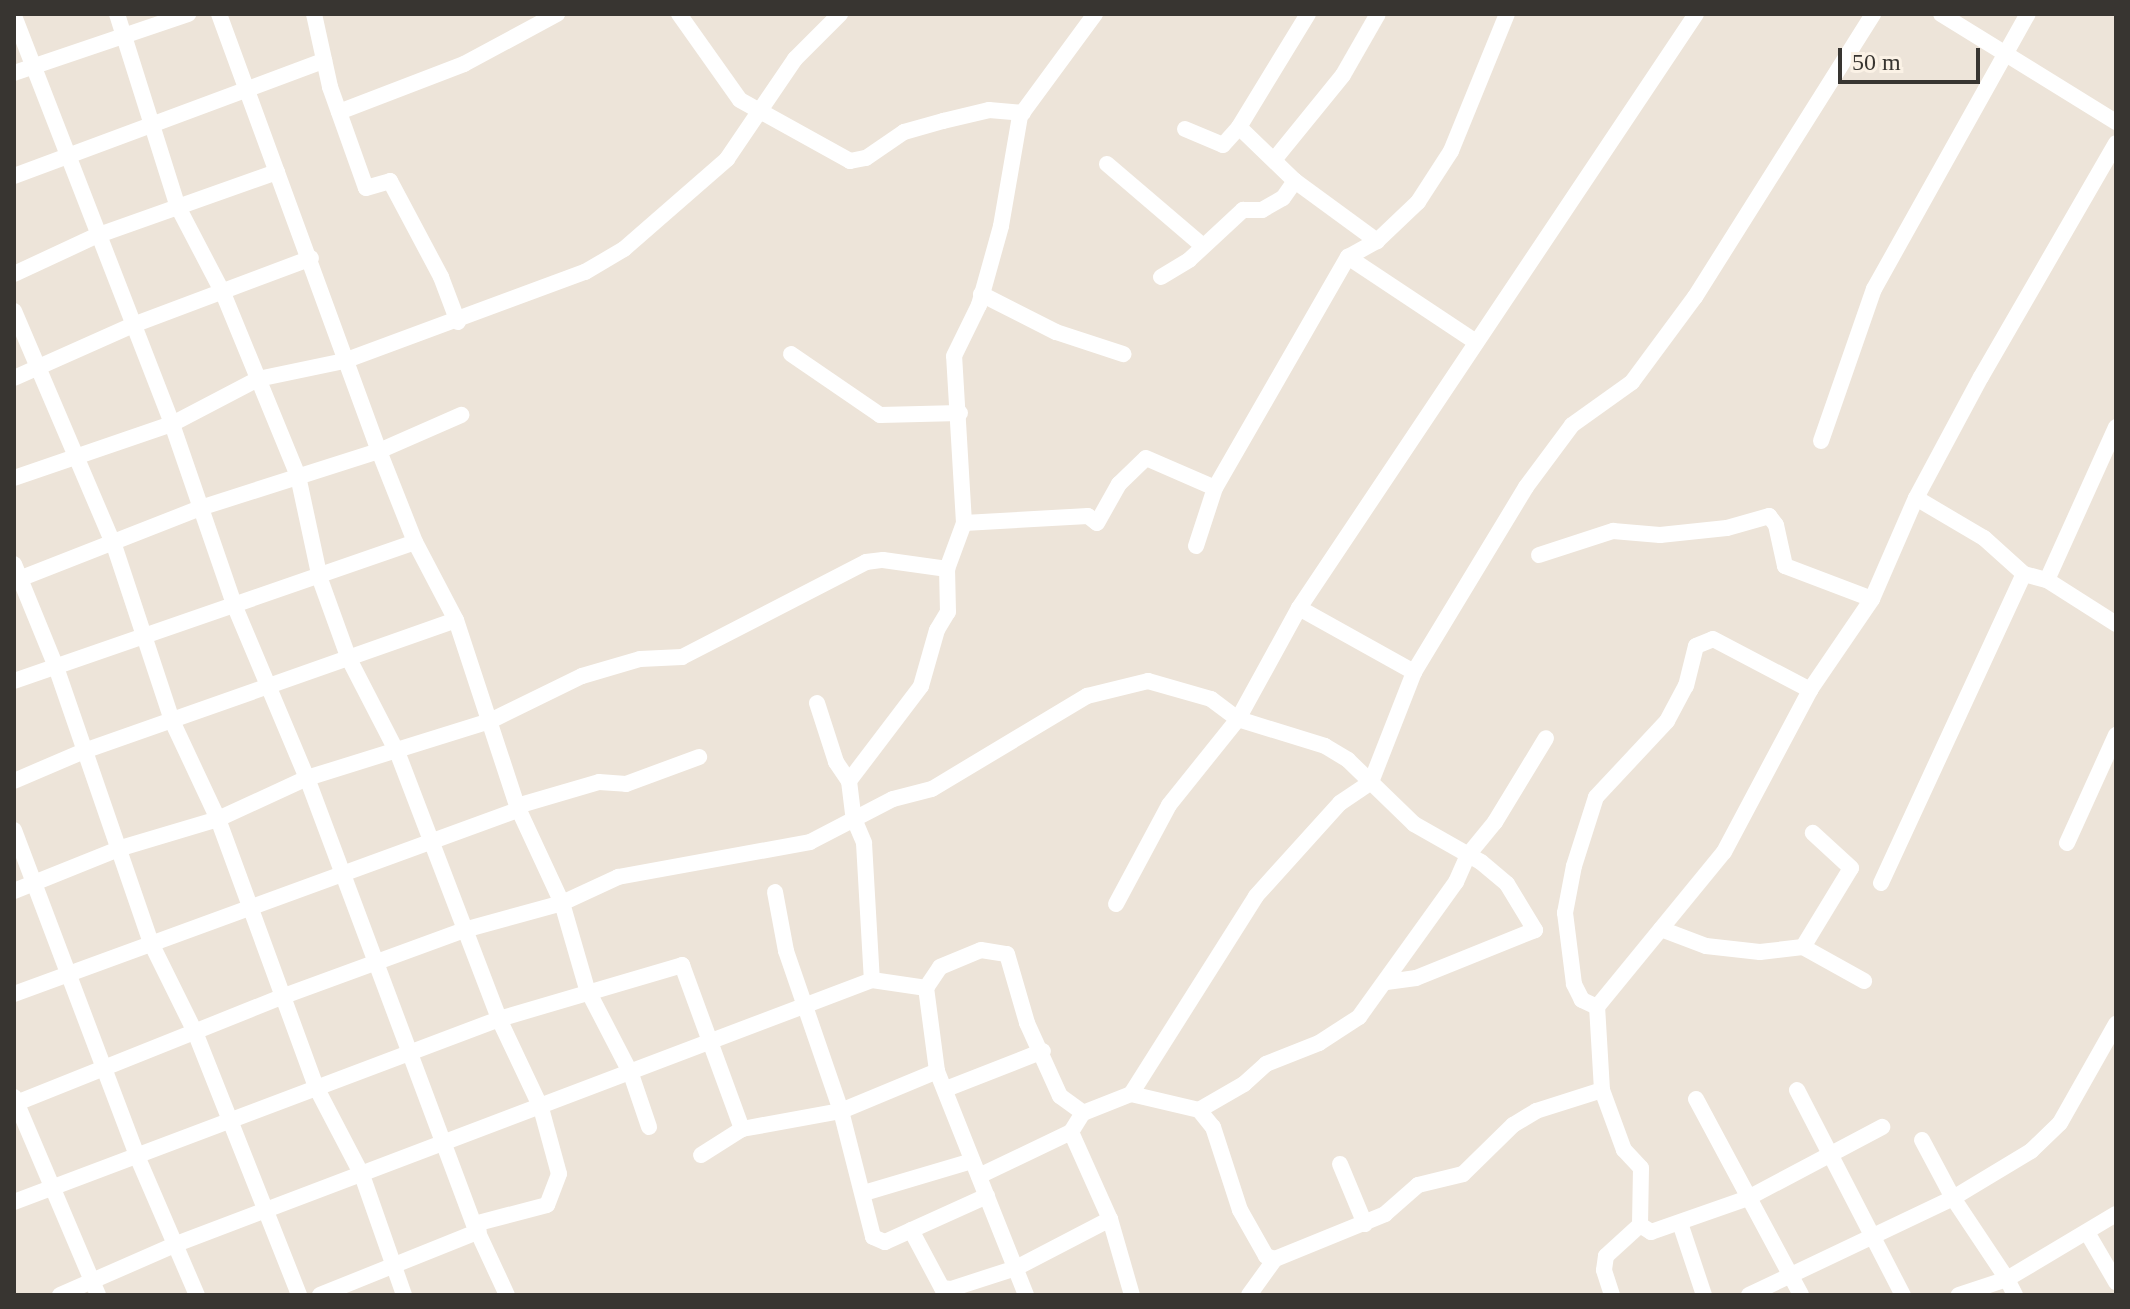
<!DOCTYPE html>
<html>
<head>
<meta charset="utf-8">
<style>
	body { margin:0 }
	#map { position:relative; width:2130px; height:1309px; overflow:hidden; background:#ede4d9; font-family:Georgia,serif }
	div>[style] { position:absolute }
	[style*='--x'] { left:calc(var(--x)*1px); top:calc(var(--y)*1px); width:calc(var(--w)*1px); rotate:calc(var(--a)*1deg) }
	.street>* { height:16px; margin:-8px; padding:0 8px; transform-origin:8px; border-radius:8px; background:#fff }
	span { translate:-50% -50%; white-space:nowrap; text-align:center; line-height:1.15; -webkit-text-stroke:6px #fbf2e6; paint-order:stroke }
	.frame { position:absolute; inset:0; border:16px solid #383531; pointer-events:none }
	.scale { position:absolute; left:1838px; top:48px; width:142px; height:36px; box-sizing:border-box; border:4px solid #383531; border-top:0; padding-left:10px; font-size:24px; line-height:28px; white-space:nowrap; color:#383531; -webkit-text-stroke:6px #fbf2e6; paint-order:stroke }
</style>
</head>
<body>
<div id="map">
	<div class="street">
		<i style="--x:117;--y:14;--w:202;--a:72.5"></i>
		<i style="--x:178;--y:207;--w:97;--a:62.4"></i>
		<i style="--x:223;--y:293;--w:198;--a:67.7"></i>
		<i style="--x:298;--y:476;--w:105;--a:77.9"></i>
		<i style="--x:320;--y:579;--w:85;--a:70.1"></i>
		<i style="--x:349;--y:659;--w:107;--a:62.7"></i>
		<i style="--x:398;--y:754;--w:284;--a:69.1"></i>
		<i style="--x:499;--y:1019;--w:98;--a:64.7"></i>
		<i style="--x:541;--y:1108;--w:68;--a:74.7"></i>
		<i style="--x:559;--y:1174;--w:33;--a:111"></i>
		<i style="--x:547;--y:1205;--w:75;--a:165.4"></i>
		<i style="--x:219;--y:14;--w:465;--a:69.9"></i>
		<i style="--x:379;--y:451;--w:98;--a:68.4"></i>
		<i style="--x:415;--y:542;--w:88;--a:62.3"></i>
		<i style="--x:456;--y:620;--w:196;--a:71.8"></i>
		<i style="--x:517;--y:806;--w:107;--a:65.1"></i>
		<i style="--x:562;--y:903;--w:90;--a:73.8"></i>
		<i style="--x:587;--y:989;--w:96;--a:62.6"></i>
		<i style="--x:631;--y:1074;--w:56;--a:71.2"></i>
		<i style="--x:314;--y:14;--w:75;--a:77.6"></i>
		<i style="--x:330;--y:87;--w:107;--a:70.4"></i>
		<i style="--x:366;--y:188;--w:25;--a:-16"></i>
		<i style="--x:390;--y:181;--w:109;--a:62"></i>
		<i style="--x:441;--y:277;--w:48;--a:69.3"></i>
		<i style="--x:679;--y:14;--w:105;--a:54.7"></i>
		<i style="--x:740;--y:100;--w:126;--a:29"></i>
		<i style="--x:850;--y:161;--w:16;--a:-11"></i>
		<i style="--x:866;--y:158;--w:46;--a:-34.4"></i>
		<i style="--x:904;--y:132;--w:41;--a:-15.8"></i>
		<i style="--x:943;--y:121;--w:47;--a:-13.4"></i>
		<i style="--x:989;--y:110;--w:34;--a:5"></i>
		<i style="--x:1941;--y:14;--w:206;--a:31.7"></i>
		<i style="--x:14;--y:16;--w:438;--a:68.8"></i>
		<i style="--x:172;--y:424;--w:194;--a:71"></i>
		<i style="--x:235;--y:607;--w:186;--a:67.2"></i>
		<i style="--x:307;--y:778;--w:476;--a:69.5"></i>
		<i style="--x:474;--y:1224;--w:78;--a:65.1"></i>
		<i style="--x:14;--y:73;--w:184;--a:-18.7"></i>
		<i style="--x:339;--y:112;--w:134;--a:-21"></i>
		<i style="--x:464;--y:64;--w:106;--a:-28.3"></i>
		<i style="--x:1239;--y:127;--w:132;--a:-58.6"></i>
		<i style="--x:1185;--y:129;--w:41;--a:22.8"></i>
		<i style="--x:1223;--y:145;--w:24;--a:-48"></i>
		<i style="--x:1239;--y:127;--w:81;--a:44"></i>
		<i style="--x:1274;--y:160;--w:109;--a:-50.9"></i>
		<i style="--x:1343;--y:75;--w:70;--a:-60.2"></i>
		<i style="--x:1107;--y:164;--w:126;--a:40.5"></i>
		<i style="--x:14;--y:176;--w:331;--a:-20.4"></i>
		<i style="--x:1348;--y:257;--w:154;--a:33.6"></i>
		<i style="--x:14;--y:274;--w:90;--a:-24.9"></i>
		<i style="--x:96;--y:236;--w:192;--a:-19.5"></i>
		<i style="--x:1161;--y:277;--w:33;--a:-31"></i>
		<i style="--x:1189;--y:260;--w:74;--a:-42.8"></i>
		<i style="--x:1243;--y:210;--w:19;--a:0"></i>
		<i style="--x:1262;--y:210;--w:24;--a:-30"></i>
		<i style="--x:1283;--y:198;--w:21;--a:-55"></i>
		<i style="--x:1295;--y:181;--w:102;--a:36.2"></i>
		<i style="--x:981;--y:294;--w:84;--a:26.9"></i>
		<i style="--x:1056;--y:332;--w:71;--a:18.2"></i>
		<i style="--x:14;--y:311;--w:254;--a:66.9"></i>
		<i style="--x:114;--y:545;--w:188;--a:71.7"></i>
		<i style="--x:173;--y:723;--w:106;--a:64.9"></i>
		<i style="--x:218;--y:819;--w:288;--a:69.9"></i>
		<i style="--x:317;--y:1089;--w:97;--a:62.4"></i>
		<i style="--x:362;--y:1175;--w:127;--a:70.7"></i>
		<i style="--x:791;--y:354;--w:108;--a:34.4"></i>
		<i style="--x:880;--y:415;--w:80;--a:-1.4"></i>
		<i style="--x:14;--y:378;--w:130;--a:-24"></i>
		<i style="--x:133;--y:325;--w:190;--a:-20.6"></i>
		<i style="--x:1821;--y:441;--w:161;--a:-70.8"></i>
		<i style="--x:1874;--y:289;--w:315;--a:-60.8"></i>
		<i style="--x:14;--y:478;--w:167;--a:-18.9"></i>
		<i style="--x:172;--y:424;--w:97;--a:-27.6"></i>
		<i style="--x:258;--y:379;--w:88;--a:-11.8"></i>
		<i style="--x:344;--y:361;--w:257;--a:-20.3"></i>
		<i style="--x:585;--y:272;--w:45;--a:-30.5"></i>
		<i style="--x:624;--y:249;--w:137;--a:-41.1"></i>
		<i style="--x:727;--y:159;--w:121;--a:-55.8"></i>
		<i style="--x:795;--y:59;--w:64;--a:-45"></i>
		<i style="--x:1916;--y:498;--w:79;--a:30.5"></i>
		<i style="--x:1984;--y:538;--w:54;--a:42"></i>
		<i style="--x:2024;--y:574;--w:24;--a:15"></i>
		<i style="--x:2047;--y:580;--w:82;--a:32.5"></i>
		<i style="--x:964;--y:523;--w:124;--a:-3.2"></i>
		<i style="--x:1088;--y:516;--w:11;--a:38"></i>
		<i style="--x:1097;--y:523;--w:45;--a:-60.6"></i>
		<i style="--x:1119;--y:484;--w:37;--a:-44"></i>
		<i style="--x:1146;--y:458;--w:75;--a:23.5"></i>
		<i style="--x:1196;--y:546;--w:61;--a:-71.9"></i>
		<i style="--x:1215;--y:488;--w:267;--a:-60.1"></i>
		<i style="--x:1348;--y:257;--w:33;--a:-29"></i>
		<i style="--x:1377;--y:241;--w:57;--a:-43.6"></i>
		<i style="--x:1418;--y:202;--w:61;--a:-57.1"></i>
		<i style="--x:1451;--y:151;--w:148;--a:-67.8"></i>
		<i style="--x:1539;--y:555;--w:78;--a:-18"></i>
		<i style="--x:1613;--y:531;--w:47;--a:4.9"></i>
		<i style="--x:1660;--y:535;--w:67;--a:-6"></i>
		<i style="--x:1727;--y:528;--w:44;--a:-15.9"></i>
		<i style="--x:1769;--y:516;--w:11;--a:52"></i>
		<i style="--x:1776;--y:525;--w:42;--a:77.6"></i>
		<i style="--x:1785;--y:566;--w:93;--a:20.8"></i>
		<i style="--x:14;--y:564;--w:111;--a:67.8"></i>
		<i style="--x:56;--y:667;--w:292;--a:71"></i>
		<i style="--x:151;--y:943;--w:99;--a:63.7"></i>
		<i style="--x:195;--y:1032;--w:283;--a:68.4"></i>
		<i style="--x:2047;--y:580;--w:168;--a:-65.7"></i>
		<i style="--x:14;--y:581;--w:200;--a:-21.4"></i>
		<i style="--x:200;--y:508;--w:188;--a:-17.7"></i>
		<i style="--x:379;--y:451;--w:90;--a:-23.7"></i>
		<i style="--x:1299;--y:608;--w:132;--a:29.1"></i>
		<i style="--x:14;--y:681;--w:424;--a:-19.1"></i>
		<i style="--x:817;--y:703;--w:62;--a:72.1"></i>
		<i style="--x:836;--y:762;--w:23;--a:56"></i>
		<i style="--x:849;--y:781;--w:38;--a:83"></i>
		<i style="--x:854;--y:819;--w:26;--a:67"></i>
		<i style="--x:864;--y:843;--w:137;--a:86.7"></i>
		<i style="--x:14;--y:781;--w:76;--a:-23.2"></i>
		<i style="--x:84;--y:751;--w:394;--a:-19.4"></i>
		<i style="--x:849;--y:781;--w:119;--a:-52.8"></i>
		<i style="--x:921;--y:686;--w:58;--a:-74.1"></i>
		<i style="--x:937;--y:630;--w:21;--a:-59"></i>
		<i style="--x:948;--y:612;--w:43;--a:-91.3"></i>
		<i style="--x:947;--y:569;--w:49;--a:-69.7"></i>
		<i style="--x:964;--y:523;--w:167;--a:-93.4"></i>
		<i style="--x:954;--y:356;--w:57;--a:-63.9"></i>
		<i style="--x:979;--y:305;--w:82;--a:-74.4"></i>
		<i style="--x:1001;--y:226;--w:112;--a:-80.2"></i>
		<i style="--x:1020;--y:116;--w:127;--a:-53.7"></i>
		<i style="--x:517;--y:806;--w:85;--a:-16.3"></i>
		<i style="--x:599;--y:782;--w:27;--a:4"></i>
		<i style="--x:626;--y:784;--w:78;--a:-20.3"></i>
		<i style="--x:14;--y:830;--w:348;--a:69.3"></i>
		<i style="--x:137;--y:1156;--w:151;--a:66.7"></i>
		<i style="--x:2067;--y:843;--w:119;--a:-65.6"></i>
		<i style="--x:1881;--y:883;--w:340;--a:-65.2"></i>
		<i style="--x:14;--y:891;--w:115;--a:-21.9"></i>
		<i style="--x:121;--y:848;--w:101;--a:-16.6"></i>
		<i style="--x:218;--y:819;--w:98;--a:-24.7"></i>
		<i style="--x:307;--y:778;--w:192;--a:-17.3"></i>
		<i style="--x:490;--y:721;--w:102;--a:-26.1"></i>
		<i style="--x:582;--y:676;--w:60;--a:-16.3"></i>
		<i style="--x:640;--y:659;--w:42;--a:-2.7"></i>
		<i style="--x:682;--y:657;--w:207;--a:-27.3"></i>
		<i style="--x:866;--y:562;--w:17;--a:-7"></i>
		<i style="--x:883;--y:560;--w:65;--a:8"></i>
		<i style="--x:775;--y:892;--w:60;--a:79.4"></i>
		<i style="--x:786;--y:951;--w:169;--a:71"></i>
		<i style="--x:841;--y:1111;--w:130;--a:75.7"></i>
		<i style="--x:873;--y:1237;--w:13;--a:23"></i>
		<i style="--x:885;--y:1242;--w:112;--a:-24.3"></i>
		<i style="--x:1116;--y:904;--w:112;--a:-61.8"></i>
		<i style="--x:1169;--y:805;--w:110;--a:-51.3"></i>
		<i style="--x:1238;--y:719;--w:127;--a:-61.2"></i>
		<i style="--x:1299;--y:608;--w:714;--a:-56.24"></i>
		<i style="--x:1661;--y:929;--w:48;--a:20.7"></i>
		<i style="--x:1706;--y:946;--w:54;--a:6.3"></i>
		<i style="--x:1760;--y:952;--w:43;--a:-6.6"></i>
		<i style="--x:1803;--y:947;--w:70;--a:29.1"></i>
		<i style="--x:1803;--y:947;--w:92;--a:-58.7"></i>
		<i style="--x:1851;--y:868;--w:52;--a:-137.4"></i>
		<i style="--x:14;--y:994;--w:539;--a:-20.08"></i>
		<i style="--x:1597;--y:1007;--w:17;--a:-155"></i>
		<i style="--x:1582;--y:1000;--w:18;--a:-117"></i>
		<i style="--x:1574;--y:984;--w:72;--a:-97.2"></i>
		<i style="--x:1565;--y:913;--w:48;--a:-79.2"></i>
		<i style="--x:1574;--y:866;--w:72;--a:-72.3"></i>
		<i style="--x:1596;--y:797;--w:104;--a:-46.9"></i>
		<i style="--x:1667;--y:721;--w:40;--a:-62"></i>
		<i style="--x:1686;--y:686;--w:41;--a:-76"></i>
		<i style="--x:1696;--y:646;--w:18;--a:-22"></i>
		<i style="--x:1713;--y:639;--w:110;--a:27.7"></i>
		<i style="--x:946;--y:1089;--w:104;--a:-21.4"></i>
		<i style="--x:1797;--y:1090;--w:231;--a:62.7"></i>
		<i style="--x:1131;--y:1094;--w:234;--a:-57.7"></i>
		<i style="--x:1256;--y:896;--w:125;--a:-47.9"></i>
		<i style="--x:1340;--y:803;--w:37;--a:-34"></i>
		<i style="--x:1371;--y:782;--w:118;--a:-68.6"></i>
		<i style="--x:1414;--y:672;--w:216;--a:-58.8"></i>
		<i style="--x:1526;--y:487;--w:77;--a:-53.4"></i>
		<i style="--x:1572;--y:425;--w:74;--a:-35.6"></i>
		<i style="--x:1632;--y:382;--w:106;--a:-53.5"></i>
		<i style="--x:1695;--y:297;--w:334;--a:-57.8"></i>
		<i style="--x:14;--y:1097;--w:215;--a:67"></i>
		<i style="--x:1696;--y:1099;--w:222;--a:61.8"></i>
		<i style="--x:14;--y:1104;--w:291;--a:-21.8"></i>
		<i style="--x:284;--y:996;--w:192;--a:-20.1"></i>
		<i style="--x:464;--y:930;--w:102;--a:-15.4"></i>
		<i style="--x:562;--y:903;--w:62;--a:-24.9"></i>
		<i style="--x:618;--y:877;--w:195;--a:-10.3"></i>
		<i style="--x:810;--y:842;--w:93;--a:-27.4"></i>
		<i style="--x:893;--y:799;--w:40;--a:-14.4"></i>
		<i style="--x:932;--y:789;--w:181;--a:-31"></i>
		<i style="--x:1087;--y:696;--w:63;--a:-13.8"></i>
		<i style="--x:1148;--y:681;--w:66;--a:15.9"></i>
		<i style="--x:1211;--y:699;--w:34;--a:37"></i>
		<i style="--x:1238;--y:719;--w:91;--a:17.2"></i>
		<i style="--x:1325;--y:746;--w:27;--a:31"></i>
		<i style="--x:1348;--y:760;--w:92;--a:44.1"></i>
		<i style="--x:1414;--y:824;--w:77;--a:29.6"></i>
		<i style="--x:1481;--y:862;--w:34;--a:40"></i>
		<i style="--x:1507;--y:884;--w:54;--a:58.7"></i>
		<i style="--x:1535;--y:930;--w:128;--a:158"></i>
		<i style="--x:1416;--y:978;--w:30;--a:172"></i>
		<i style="--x:1199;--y:1110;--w:22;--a:51"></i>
		<i style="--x:1213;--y:1127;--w:87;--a:72"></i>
		<i style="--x:1240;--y:1210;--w:53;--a:60.5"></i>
		<i style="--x:1266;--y:1256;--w:9;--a:18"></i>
		<i style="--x:1275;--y:1259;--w:119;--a:-22.2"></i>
		<i style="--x:1385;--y:1214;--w:44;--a:-41.3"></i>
		<i style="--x:1418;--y:1185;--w:46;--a:-13.7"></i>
		<i style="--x:1463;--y:1174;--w:70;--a:-44.4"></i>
		<i style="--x:1513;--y:1125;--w:27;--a:-31"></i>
		<i style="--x:1536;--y:1111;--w:69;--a:-17.7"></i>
		<i style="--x:1071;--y:1132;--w:95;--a:65.9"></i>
		<i style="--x:1110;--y:1219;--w:79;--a:73.9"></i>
		<i style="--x:1922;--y:1140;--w:66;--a:61.9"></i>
		<i style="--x:1953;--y:1198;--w:97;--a:56.3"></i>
		<i style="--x:2007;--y:1279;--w:51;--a:161.6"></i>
		<i style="--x:701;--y:1155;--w:49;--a:-32.4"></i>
		<i style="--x:742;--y:1129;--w:101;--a:-10.3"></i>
		<i style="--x:841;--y:1111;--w:104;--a:-22.6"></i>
		<i style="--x:1340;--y:1164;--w:65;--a:67.4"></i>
		<i style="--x:979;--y:1176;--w:102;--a:-25.6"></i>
		<i style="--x:1071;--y:1132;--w:22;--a:-58"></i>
		<i style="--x:1083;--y:1113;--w:52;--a:-21.6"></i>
		<i style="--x:1131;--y:1094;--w:70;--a:13.2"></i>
		<i style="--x:1199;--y:1110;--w:52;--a:-30"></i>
		<i style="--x:1244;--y:1084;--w:30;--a:-42"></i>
		<i style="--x:1266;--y:1064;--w:57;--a:-21.6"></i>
		<i style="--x:1319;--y:1043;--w:48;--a:-33"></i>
		<i style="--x:1359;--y:1017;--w:166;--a:-54.3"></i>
		<i style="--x:1456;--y:882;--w:30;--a:-66"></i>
		<i style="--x:1468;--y:855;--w:43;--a:-50.7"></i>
		<i style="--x:1495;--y:822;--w:98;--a:-58.7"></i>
		<i style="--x:864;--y:1193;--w:113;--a:-16.5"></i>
		<i style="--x:14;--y:1202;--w:518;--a:-20.67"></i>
		<i style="--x:499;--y:1019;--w:191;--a:-16.4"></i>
		<i style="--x:682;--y:965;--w:175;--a:69.9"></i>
		<i style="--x:1680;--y:1223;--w:76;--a:71.6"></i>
		<i style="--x:1640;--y:1225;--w:57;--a:-89"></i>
		<i style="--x:1641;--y:1168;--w:25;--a:-133"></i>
		<i style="--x:1624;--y:1150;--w:64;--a:-110.1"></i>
		<i style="--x:1602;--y:1090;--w:83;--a:-93.4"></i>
		<i style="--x:1597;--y:1007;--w:200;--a:-50.7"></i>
		<i style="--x:1724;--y:852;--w:183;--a:-62"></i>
		<i style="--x:1810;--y:690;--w:110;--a:-55.7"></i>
		<i style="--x:1872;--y:599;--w:110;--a:-66.5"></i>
		<i style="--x:1916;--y:498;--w:137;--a:-61.8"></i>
		<i style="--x:1981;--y:377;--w:270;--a:-60"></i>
		<i style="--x:911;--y:1230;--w:66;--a:61.9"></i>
		<i style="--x:942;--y:1288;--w:9;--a:6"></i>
		<i style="--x:951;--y:1289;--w:68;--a:-17.9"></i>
		<i style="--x:1016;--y:1268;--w:106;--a:-27.5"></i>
		<i style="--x:2088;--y:1234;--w:56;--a:59.7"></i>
		<i style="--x:60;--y:1295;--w:130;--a:-23.6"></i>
		<i style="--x:179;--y:1243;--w:741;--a:-20.78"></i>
		<i style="--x:872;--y:980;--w:55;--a:8.4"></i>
		<i style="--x:320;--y:1295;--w:171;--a:-21.9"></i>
		<i style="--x:1026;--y:1295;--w:241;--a:-111.7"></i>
		<i style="--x:937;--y:1071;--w:84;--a:-97.5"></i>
		<i style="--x:926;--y:988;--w:25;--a:-56"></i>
		<i style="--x:940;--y:967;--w:44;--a:-22.5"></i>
		<i style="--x:981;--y:950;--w:26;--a:9"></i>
		<i style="--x:1007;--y:954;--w:72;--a:73.8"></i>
		<i style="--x:1027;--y:1023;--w:80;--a:65.7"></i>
		<i style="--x:1060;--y:1096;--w:29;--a:36"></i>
		<i style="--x:1249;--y:1295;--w:44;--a:-54.2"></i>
		<i style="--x:1612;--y:1295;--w:26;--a:-108"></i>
		<i style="--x:1604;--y:1270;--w:14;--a:-82"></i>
		<i style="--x:1606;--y:1256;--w:46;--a:-42.4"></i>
		<i style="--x:1640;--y:1225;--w:13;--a:32"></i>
		<i style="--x:1651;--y:1232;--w:103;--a:-19.3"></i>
		<i style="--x:1748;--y:1198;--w:152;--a:-27.9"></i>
		<i style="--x:1749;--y:1295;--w:226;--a:-25.4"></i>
		<i style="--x:1953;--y:1198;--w:91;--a:-31.1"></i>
		<i style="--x:2031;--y:1151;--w:40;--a:-44"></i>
		<i style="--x:2060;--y:1123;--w:114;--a:-60.5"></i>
		<i style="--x:2015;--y:1295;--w:18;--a:-117"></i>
		<i style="--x:2007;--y:1279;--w:127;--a:-30.8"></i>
	</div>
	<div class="frame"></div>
	<div class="scale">50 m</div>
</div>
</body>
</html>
